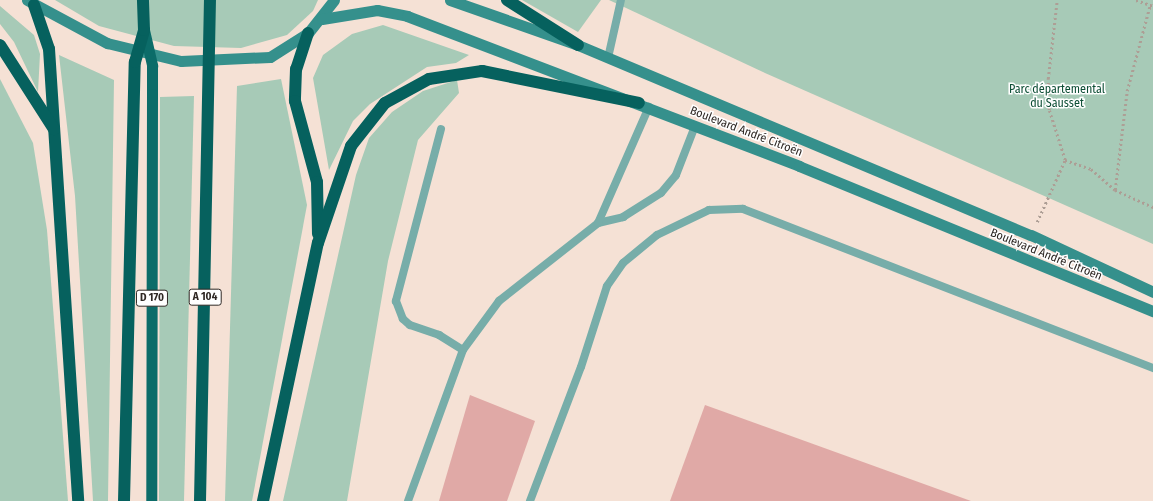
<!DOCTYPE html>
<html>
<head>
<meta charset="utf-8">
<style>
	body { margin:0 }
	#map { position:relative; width:1153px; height:501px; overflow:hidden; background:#f5e1d5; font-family:"Fira Sans Condensed",sans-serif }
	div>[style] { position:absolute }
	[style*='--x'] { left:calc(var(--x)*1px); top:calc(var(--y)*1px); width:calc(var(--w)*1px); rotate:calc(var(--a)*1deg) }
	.green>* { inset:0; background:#a7cab7 }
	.building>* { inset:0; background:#e0a9a6 }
	.path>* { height:2.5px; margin-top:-1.25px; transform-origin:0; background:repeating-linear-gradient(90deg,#ad9e95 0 2px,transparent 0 5px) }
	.service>* { height:8px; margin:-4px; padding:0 4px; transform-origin:4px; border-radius:4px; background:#77ada9 }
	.secondary>* { height:11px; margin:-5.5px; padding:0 5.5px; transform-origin:5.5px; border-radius:5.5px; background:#35908c }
	.trunk>* { height:11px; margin:-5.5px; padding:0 5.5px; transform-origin:5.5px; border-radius:5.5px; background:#0c6c69 }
	.motorway>* { height:12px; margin:-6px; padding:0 6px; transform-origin:6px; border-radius:6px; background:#06615e }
	span { translate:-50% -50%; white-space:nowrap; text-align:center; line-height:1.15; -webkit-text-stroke:3px #fff; paint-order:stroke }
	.shield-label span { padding:1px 3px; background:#fff; border:1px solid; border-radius:3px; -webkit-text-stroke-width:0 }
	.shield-label { font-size:11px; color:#2f2824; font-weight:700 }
	.park-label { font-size:12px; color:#0d4e35 }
	.street-label { font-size:12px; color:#2f2824 }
</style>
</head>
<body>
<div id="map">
	<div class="green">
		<i style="clip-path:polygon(55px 0,318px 0,313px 11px,287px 35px,241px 48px,174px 46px,99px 26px)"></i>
		<i style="clip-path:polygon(522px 0,601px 0,578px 32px)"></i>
		<i style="clip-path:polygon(609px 0,1153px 0,1153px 244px,765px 73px)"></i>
		<i style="clip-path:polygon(0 6px,34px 35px,40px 54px,38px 92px,14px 42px,0 24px)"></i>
		<i style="clip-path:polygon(383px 25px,469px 55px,456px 63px,427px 67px,370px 104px,353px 121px,329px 170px,313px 78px,323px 55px,352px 34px)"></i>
		<i style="clip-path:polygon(59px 55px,114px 80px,108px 501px,93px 501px,75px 196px)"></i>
		<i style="clip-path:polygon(0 79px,33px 143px,47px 230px,68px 501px,0 501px)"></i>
		<i style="clip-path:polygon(281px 79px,307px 205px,252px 501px,225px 501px,237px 86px)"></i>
		<i style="clip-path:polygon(457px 80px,459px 93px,418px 140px,388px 261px,347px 501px,283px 501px,356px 175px,369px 138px,392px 112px,423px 91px)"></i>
		<i style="clip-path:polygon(194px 96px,184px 501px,159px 501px,160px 97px)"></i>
	</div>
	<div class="building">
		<i style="clip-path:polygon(470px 395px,535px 421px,507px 501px,439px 501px)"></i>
		<i style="clip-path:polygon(705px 405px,971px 501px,670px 501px)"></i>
	</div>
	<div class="path">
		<i style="--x:1136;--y:0;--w:18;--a:19"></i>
		<i style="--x:1065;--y:160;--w:28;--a:19"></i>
		<i style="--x:1091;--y:169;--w:32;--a:41"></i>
		<i style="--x:1115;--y:190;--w:42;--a:24.1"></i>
		<i style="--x:1115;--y:190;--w:100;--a:-83.1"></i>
		<i style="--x:1127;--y:91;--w:89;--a:-75"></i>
		<i style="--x:1037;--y:222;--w:68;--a:-65.7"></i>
		<i style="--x:1065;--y:160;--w:52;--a:-107.7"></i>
		<i style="--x:1049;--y:110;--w:31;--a:-92"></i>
		<i style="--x:1048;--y:79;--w:80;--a:-83.5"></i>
	</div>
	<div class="service">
		<i style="--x:608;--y:58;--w:59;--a:-77.4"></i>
		<i style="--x:441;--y:129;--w:178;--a:104.7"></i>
		<i style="--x:396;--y:301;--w:19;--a:69"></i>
		<i style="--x:403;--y:319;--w:9;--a:41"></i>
		<i style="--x:410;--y:325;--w:31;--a:19"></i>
		<i style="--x:439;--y:335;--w:28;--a:32"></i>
		<i style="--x:598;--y:223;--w:26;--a:-13"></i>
		<i style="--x:623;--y:217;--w:45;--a:-32.3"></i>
		<i style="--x:661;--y:193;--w:23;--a:-50"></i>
		<i style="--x:676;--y:175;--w:53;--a:-68.8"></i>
		<i style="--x:408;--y:501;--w:161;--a:-70"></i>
		<i style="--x:463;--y:350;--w:61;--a:-53.7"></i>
		<i style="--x:499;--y:301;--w:126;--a:-38.2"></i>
		<i style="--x:598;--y:223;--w:127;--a:-66.3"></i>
		<i style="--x:530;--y:501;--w:143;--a:-69.2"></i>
		<i style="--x:581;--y:367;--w:85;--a:-72.2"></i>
		<i style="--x:607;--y:286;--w:28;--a:-55"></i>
		<i style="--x:623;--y:263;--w:44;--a:-39.5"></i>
		<i style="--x:657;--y:235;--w:58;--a:-25.7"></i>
		<i style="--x:709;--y:210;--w:34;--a:-2"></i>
		<i style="--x:743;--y:209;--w:440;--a:21.2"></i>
	</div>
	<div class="secondary">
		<i style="--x:27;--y:0;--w:91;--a:28.3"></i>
		<i style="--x:107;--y:43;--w:76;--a:13.7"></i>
		<i style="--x:181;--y:61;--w:89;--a:-2.6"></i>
		<i style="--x:270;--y:57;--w:45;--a:-32.3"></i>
		<i style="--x:308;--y:33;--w:42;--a:-51.8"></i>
		<i style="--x:450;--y:0;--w:136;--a:19.4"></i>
		<i style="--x:578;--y:45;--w:491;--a:22.8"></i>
		<i style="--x:1031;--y:235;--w:135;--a:25"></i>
		<i style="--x:322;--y:19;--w:56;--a:-9.3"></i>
		<i style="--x:377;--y:10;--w:31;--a:11"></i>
		<i style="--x:407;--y:16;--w:420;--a:20.9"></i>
		<i style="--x:799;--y:166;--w:383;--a:22.3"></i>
	</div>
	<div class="trunk">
		<i style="--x:144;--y:30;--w:37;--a:77"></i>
		<i style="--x:152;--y:66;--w:28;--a:90"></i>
		<i style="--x:152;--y:94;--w:407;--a:90.1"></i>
	</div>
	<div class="motorway">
		<i style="--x:507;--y:0;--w:84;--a:32.4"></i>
		<i style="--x:34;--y:5;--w:46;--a:71.2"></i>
		<i style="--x:49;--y:49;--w:453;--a:86.3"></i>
		<i style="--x:308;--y:33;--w:38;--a:108"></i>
		<i style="--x:296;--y:69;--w:32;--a:92"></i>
		<i style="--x:295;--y:101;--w:84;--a:74.8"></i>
		<i style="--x:317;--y:182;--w:52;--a:88.9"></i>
		<i style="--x:0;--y:45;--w:100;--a:57.3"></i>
		<i style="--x:124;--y:501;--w:439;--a:-88.6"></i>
		<i style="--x:135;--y:62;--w:33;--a:-74"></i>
		<i style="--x:144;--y:30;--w:30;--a:-92"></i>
		<i style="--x:200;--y:501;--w:501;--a:-88.86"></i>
		<i style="--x:263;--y:501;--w:264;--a:-78"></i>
		<i style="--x:318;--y:243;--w:102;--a:-71.2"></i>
		<i style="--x:351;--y:146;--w:55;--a:-51.7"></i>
		<i style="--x:385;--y:103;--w:50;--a:-28.6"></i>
		<i style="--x:429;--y:79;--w:54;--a:-8.6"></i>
		<i style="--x:482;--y:71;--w:160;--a:11.5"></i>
	</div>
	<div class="shield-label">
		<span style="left:205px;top:297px">A 104</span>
		<span style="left:152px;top:298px">D 170</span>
	</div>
	<div class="park-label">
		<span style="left:1057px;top:97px">Parc départemental<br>du Sausset</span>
	</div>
	<div class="street-label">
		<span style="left:746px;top:132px;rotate:21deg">Boulevard André Citroën</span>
		<span style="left:1046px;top:255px;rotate:22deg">Boulevard André Citroën</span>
	</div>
</div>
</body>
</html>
